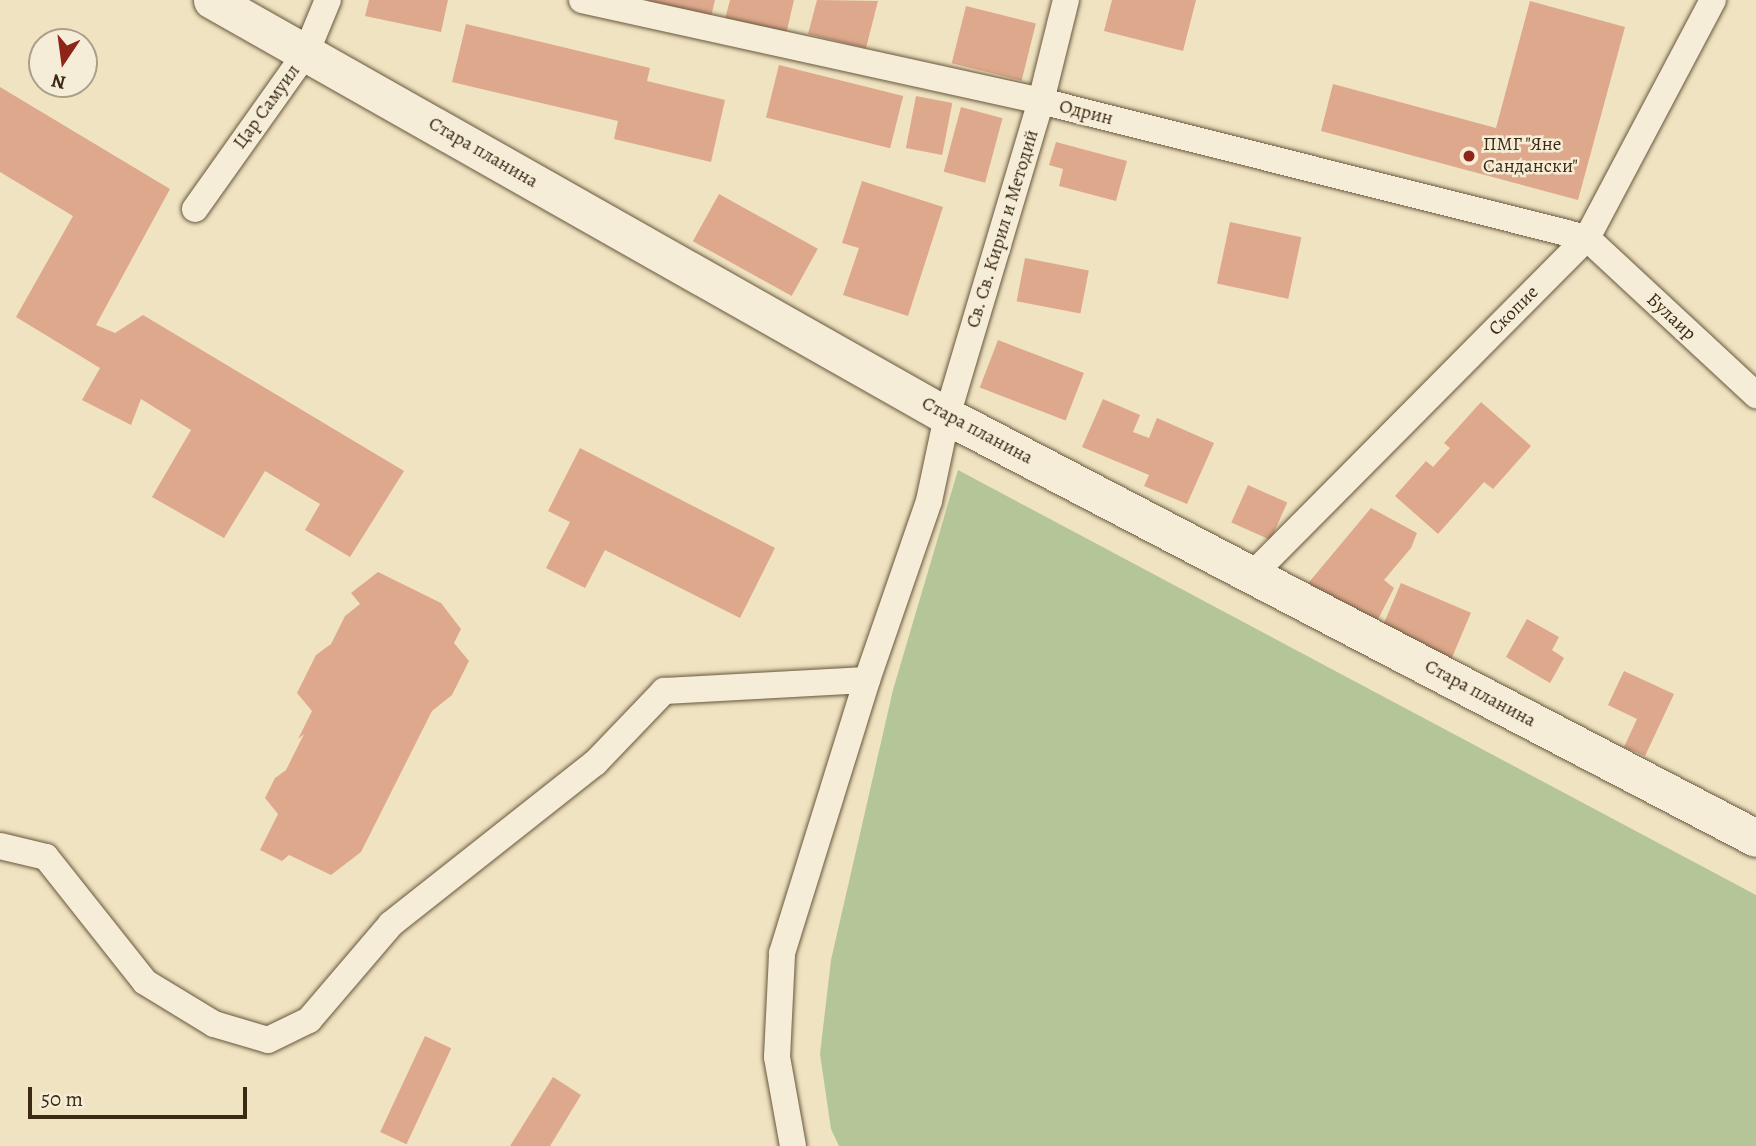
<!DOCTYPE html>
<html>
<head>
<meta charset="utf-8">
<style>
	body { margin:0 }
	#map { position:relative; width:1756px; height:1146px; overflow:hidden; background:#f0e3c1; font-family:Alegreya,serif }
	div>[style] { position:absolute }
	[style*='--x'] { left:calc(var(--x)*1px); top:calc(var(--y)*1px); width:calc(var(--w)*1px); rotate:calc(var(--a)*1deg) }
	.green>* { inset:0; background:#b4c597 }
	.building>* { inset:0; background:#dea88c; transform-origin:0 0 }
	.roads { filter:drop-shadow(0 0 2px #68583e) drop-shadow(0 0 2px #68583e) }
	.street>* { height:26px; margin:-13px; padding:0 13px; transform-origin:13px; border-radius:13px; background:#f5edd7 }
	.secondary>* { height:37px; margin:-18.5px; padding:0 18.5px; transform-origin:18.5px; border-radius:18.5px; background:#f5edd7 }
	.dots>* { width:19px; height:19px; translate:-50% -50%; box-sizing:border-box; border:4px solid #f5edd7; border-radius:50% }
	span { translate:-50% -50%; white-space:nowrap; text-align:center; line-height:1.15; -webkit-text-stroke:5px #f5edd7; paint-order:stroke }
	.street-label { font-size:19px; color:#3b2912 }
	.poi-label { font-size:19px; color:#3b2912 }
	.left { translate:0 -50%; text-align:left }
	.north { position:absolute; left:28px; top:28px; width:70px; height:70px; box-sizing:border-box; background:#f5edd7; border:2px solid #ab9f88; border-radius:50%; rotate:193deg; font-size:19px; font-weight:700; line-height:28px; text-align:center; color:#3b2912 }
	.north::after { content:''; display:block; margin:auto; width:24px; height:32px; background:#8f2418; clip-path:polygon(50% 0,100% 100%,50% 72%,0 100%) }
	.scale { position:absolute; left:28px; top:1087px; width:219px; height:32px; box-sizing:border-box; border:4px solid #3b2912; border-top:0; padding-left:9px; font-size:21px; line-height:24px; white-space:nowrap; color:#3b2912; -webkit-text-stroke:5px #f5edd7; paint-order:stroke }
</style>
</head>
<body>
<div id="map">
	<div class="green">
		<i style="clip-path:polygon(958px 470px,1756px 895px,1756px 1146px,839px 1146px,831px 1129px,820px 1054px,831px 960px,893px 690px)"></i>
	</div>
	<div class="building">
		<i style="clip-path:polygon(369px 0,448px 0,441px 32px,365px 16px)"></i>
		<i style="clip-path:polygon(648px 0,715px 0,711px 17px,647px 4px)"></i>
		<i style="clip-path:polygon(730px 0,794px 0,786px 34px,725px 19px)"></i>
		<i style="clip-path:polygon(817px 0,878px 1px,866px 48px,808px 34px)"></i>
		<i style="clip-path:polygon(1112px 0,1196px 0,1183px 51px,1104px 31px)"></i>
		<i style="clip-path:polygon(1530px 1px,1625px 27px,1578px 200px,1321px 131px,1333px 84px,1496px 128px)"></i>
		<i style="left:966px;top:6px;width:72px;height:59px;rotate:14deg"></i>
		<i style="clip-path:polygon(466px 24px,650px 68px,647px 81px,725px 100px,711px 162px,614px 139px,618px 121px,452px 82px)"></i>
		<i style="left:779px;top:65px;width:128px;height:54px;rotate:14deg"></i>
		<i style="clip-path:polygon(0 87px,170px 189px,96px 325px,115px 333px,143px 315px,404px 471px,350px 557px,305px 530px,320px 504px,265px 471px,224px 538px,152px 497px,191px 430px,141px 399px,131px 425px,82px 400px,100px 368px,16px 317px,73px 216px,0 172px)"></i>
		<i style="left:916px;top:96px;width:37px;height:53px;rotate:11deg"></i>
		<i style="left:961px;top:107px;width:43px;height:67px;rotate:15deg"></i>
		<i style="clip-path:polygon(1056px 142px,1127px 161px,1116px 201px,1059px 186px,1063px 169px,1049px 165px)"></i>
		<i style="clip-path:polygon(862px 181px,943px 207px,908px 316px,843px 295px,859px 248px,842px 243px)"></i>
		<i style="left:719px;top:194px;width:113px;height:54px;rotate:29deg"></i>
		<i style="left:1230px;top:222px;width:73px;height:63px;rotate:12deg"></i>
		<i style="left:1025px;top:258px;width:65px;height:44px;rotate:11deg"></i>
		<i style="left:998px;top:340px;width:92px;height:51px;rotate:21deg"></i>
		<i style="clip-path:polygon(1103px 399px,1140px 415px,1133px 432px,1149px 438px,1157px 418px,1214px 443px,1187px 504px,1144px 486px,1149px 475px,1082px 447px)"></i>
		<i style="clip-path:polygon(1481px 402px,1531px 446px,1493px 489px,1484px 482px,1438px 534px,1395px 496px,1426px 461px,1433px 467px,1450px 448px,1444px 443px)"></i>
		<i style="clip-path:polygon(580px 448px,775px 548px,740px 618px,605px 550px,585px 588px,546px 568px,570px 522px,548px 511px)"></i>
		<i style="left:1248px;top:485px;width:43px;height:41px;rotate:24deg"></i>
		<i style="clip-path:polygon(1371px 508px,1417px 533px,1411px 548px,1384px 580px,1394px 588px,1372px 631px,1300px 593px)"></i>
		<i style="clip-path:polygon(378px 572px,441px 603px,461px 629px,454px 643px,469px 661px,452px 695px,432px 711px,361px 852px,331px 875px,289px 855px,282px 861px,260px 850px,278px 814px,265px 798px,275px 778px,286px 770px,304px 734px,298px 739px,312px 711px,297px 693px,316px 655px,331px 644px,345px 616px,360px 604px,351px 593px)"></i>
		<i style="left:1401px;top:583px;width:76px;height:51px;rotate:23deg"></i>
		<i style="clip-path:polygon(1527px 619px,1559px 637px,1552px 650px,1564px 658px,1550px 683px,1506px 657px)"></i>
		<i style="clip-path:polygon(1624px 671px,1674px 694px,1645px 756px,1624px 747px,1637px 719px,1608px 705px)"></i>
		<i style="left:425px;top:1036px;width:29px;height:106px;rotate:25deg"></i>
		<i style="clip-path:polygon(553px 1077px,581px 1095px,550px 1146px,510px 1146px)"></i>
	</div>
	<div class="roads">
		<div class="street">
			<i style="--x:582;--y:0;--w:470;--a:12.4"></i>
			<i style="--x:1041;--y:101;--w:563;--a:14.09"></i>
			<i style="--x:1587;--y:238;--w:231;--a:42.9"></i>
			<i style="--x:195;--y:209;--w:191;--a:-54.6"></i>
			<i style="--x:306;--y:53;--w:57;--a:-67.5"></i>
			<i style="--x:1252;--y:575;--w:475;--a:-45.2"></i>
			<i style="--x:1587;--y:238;--w:269;--a:-62.1"></i>
			<i style="--x:0;--y:846;--w:47;--a:13.4"></i>
			<i style="--x:46;--y:857;--w:159;--a:51.6"></i>
			<i style="--x:145;--y:982;--w:81;--a:31.3"></i>
			<i style="--x:214;--y:1024;--w:56;--a:16.5"></i>
			<i style="--x:268;--y:1040;--w:46;--a:-26"></i>
			<i style="--x:309;--y:1020;--w:126;--a:-49.5"></i>
			<i style="--x:391;--y:924;--w:260;--a:-38.3"></i>
			<i style="--x:595;--y:763;--w:100;--a:-46.2"></i>
			<i style="--x:664;--y:691;--w:203;--a:-3.1"></i>
			<i style="--x:793;--y:1146;--w:90;--a:-100.2"></i>
			<i style="--x:777;--y:1057;--w:104;--a:-87.2"></i>
			<i style="--x:782;--y:953;--w:286;--a:-72.7"></i>
			<i style="--x:867;--y:680;--w:189;--a:-70.9"></i>
			<i style="--x:929;--y:501;--w:87;--a:-78"></i>
			<i style="--x:947;--y:416;--w:329;--a:-73.4"></i>
			<i style="--x:1041;--y:101;--w:104;--a:-76.1"></i>
		</div>
		<div class="secondary">
			<i style="--x:212;--y:0;--w:845;--a:29.51"></i>
			<i style="--x:947;--y:416;--w:912;--a:27.55"></i>
		</div>
	</div>
	<div class="dots">
		<i style="left:1469px;top:156px;background:#8f2418"></i>
	</div>
	<div class="street-label">
		<span style="left:267px;top:107px;rotate:-54deg">Цар Самуил</span>
		<span style="left:1086px;top:113px;rotate:14deg">Одрин</span>
		<span style="left:483px;top:153px;rotate:30deg">Стара планина</span>
		<span style="left:1003px;top:229px;rotate:-73deg">Св. Св. Кирил и Методий</span>
		<span style="left:1514px;top:311px;rotate:-45deg">Скопие</span>
		<span style="left:1671px;top:317px;rotate:43deg">Булаир</span>
		<span style="left:977px;top:431px;rotate:28deg">Стара планина</span>
		<span style="left:1480px;top:694px;rotate:28deg">Стара планина</span>
	</div>
	<div class="poi-label">
		<span class="left" style="left:1483px;top:156px">ПМГ "Яне<br>Сандански"</span>
	</div>
	<div class="north">N</div>
	<div class="scale">50 m</div>
</div>
</body>
</html>
